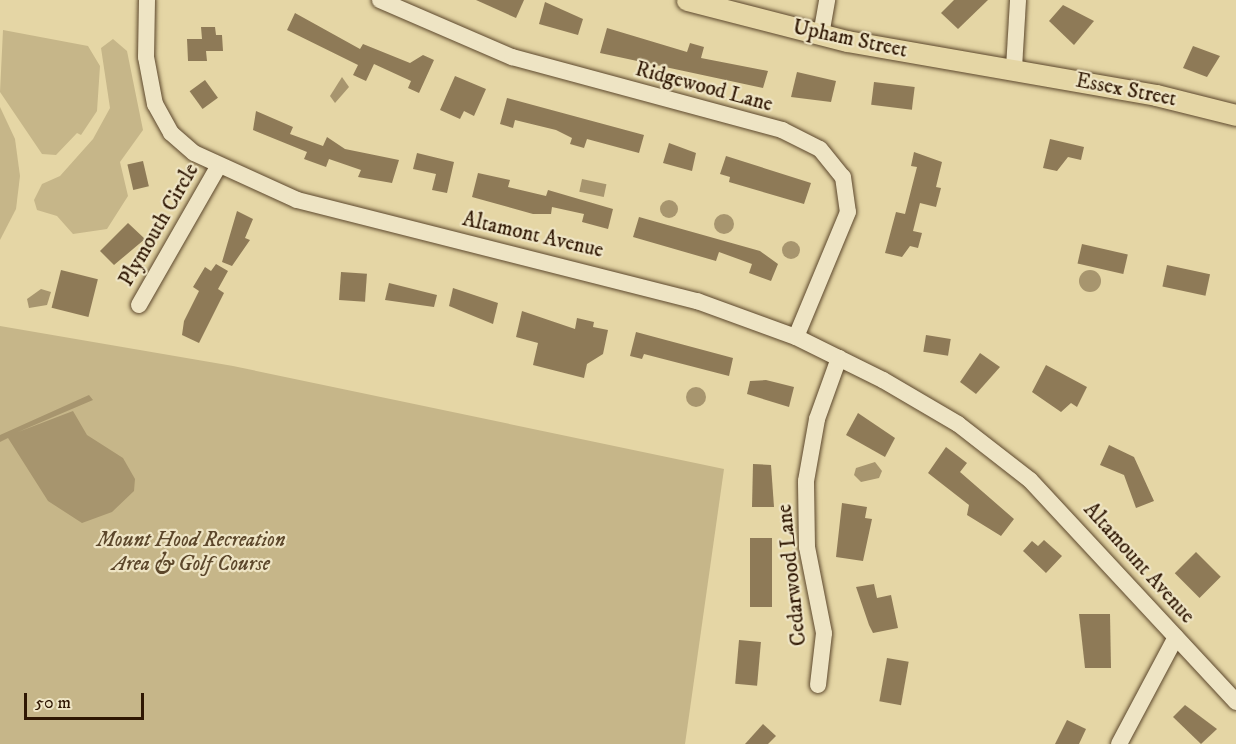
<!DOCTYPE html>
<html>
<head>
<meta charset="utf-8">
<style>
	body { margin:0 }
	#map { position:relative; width:1236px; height:744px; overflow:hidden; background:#e5d6a5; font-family:"IM FELL DW Pica",serif }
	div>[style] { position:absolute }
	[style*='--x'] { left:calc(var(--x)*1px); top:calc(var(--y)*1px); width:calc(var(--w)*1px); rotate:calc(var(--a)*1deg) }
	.green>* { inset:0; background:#c6b689 }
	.water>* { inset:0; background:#a7956e; transform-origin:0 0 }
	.round { border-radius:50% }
	.building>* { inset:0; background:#8e7a57; transform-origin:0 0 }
	.roads { filter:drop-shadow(0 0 2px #5c472c) drop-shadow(0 0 2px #5c472c) }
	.minor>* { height:16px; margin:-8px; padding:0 8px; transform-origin:8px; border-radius:8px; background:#eee4c4 }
	.major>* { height:21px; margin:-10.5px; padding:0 10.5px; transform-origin:10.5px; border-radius:10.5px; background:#e5d6a5 }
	span { translate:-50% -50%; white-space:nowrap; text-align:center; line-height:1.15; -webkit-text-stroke:4.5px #eee4c4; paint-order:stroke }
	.street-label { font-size:21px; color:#2f1703 }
	.park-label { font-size:21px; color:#5c472b; font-style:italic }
	.scale { position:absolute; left:24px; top:693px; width:120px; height:27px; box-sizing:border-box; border:3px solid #2f1703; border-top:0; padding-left:8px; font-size:18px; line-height:21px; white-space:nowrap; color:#2f1703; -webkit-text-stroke:4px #eee4c4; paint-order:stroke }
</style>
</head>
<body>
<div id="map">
	<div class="green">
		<i style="clip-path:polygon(3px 30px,88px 46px,100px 66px,97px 111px,81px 135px,77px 133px,56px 155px,42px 154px,0 92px)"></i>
		<i style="clip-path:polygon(113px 39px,127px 51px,143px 130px,120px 162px,128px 196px,107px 229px,73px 234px,57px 216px,37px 210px,34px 200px,42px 184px,60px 176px,93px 139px,110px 108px,101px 48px)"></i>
		<i style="clip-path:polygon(0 107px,15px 139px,20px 176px,16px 209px,0 240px)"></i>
		<i style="clip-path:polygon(0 326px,233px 366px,724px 469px,685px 744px,0 744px)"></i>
	</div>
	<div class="water">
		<i style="clip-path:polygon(342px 77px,349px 87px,335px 103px,330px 96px)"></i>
		<i style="left:582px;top:179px;width:25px;height:13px;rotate:12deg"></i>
		<i class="round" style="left:660px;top:200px;width:18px;height:18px"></i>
		<i class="round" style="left:714px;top:214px;width:20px;height:20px"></i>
		<i class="round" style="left:782px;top:241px;width:18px;height:18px"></i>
		<i class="round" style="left:1079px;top:270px;width:22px;height:22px"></i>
		<i style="clip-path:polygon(41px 289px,51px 292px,47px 305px,29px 308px,27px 299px)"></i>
		<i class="round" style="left:686px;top:387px;width:20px;height:20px"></i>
		<i style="clip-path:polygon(89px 395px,93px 400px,18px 432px,73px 411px,87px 435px,123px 458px,135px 479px,134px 491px,112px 512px,82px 523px,48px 501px,8px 438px,0 442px,0 435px)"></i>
		<i style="clip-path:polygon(875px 462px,882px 471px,879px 478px,861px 482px,854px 475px,856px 468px)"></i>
	</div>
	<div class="building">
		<i style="clip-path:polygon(476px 0,524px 0,516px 18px)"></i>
		<i style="clip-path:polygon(954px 0,988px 0,958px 29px,941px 13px)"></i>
		<i style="clip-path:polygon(545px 2px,583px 19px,578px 35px,539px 24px)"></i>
		<i style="clip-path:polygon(1063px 5px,1094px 21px,1074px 45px,1049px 21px)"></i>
		<i style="clip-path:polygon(295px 13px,360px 49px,363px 44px,410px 63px,423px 55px,434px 60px,419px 93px,408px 88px,411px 81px,374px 64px,366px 81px,353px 75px,358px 65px,287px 30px)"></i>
		<i style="clip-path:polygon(201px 27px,215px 27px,216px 35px,222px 35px,223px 51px,206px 51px,207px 61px,188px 61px,187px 39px,202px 39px)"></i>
		<i style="clip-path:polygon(607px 28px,687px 52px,690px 43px,704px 47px,701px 58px,768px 71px,763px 88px,600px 53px)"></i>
		<i style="clip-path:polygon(1193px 46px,1220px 56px,1207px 77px,1183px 68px)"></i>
		<i style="clip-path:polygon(797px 72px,836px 81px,831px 102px,791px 97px)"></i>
		<i style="clip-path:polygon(455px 76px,486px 89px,474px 116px,464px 111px,460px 119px,440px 110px)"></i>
		<i style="left:205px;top:80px;width:22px;height:19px;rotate:54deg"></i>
		<i style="left:874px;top:82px;width:41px;height:23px;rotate:7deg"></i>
		<i style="clip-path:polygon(507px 98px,644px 135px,639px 153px,587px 139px,584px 148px,570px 144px,572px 138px,556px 130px,515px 120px,513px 128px,500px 124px)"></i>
		<i style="clip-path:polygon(256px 111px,293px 127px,290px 134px,323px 146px,327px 137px,345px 149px,399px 160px,392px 183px,358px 177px,361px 170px,329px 159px,326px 167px,304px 159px,307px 152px,253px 130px)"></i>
		<i style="clip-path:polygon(1050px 139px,1084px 147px,1081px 160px,1068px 157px,1057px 171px,1043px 168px)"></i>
		<i style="clip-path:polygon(669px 143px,696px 153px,692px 171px,663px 163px)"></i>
		<i style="clip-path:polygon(914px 152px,942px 162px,936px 187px,941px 188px,936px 207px,920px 203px,913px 231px,922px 233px,918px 248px,910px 246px,902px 257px,885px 253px,896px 212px,905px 214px,917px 167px,911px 166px)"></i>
		<i style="clip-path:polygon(417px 153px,454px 162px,447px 193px,432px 190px,436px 174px,413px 169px)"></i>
		<i style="clip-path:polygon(726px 156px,811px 183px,804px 204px,729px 182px,730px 177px,720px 174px)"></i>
		<i style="left:143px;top:161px;width:26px;height:16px;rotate:77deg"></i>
		<i style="clip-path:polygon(478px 173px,510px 180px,508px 187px,546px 196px,548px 190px,613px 209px,608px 229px,582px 222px,584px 214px,552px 207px,551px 214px,533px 214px,472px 197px)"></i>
		<i style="clip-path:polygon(237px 211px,253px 219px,245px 238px,250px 240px,232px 266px,222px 262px)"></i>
		<i style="clip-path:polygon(639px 217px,760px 251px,778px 264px,771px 281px,749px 273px,752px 264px,719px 252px,716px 261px,633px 237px)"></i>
		<i style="clip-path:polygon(128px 223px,145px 239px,114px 265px,100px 251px)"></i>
		<i style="left:1082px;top:244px;width:47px;height:20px;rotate:13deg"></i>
		<i style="clip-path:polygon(216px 264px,228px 271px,218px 289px,224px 293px,199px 343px,182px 335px,184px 321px,199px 291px,193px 287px,205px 267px,211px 271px)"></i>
		<i style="left:1167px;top:265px;width:44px;height:22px;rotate:12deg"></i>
		<i style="left:61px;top:270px;width:38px;height:39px;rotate:14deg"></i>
		<i style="left:341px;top:272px;width:26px;height:28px;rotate:4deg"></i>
		<i style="clip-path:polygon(389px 283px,437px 295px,434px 307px,385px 300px)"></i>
		<i style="clip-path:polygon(453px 288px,498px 303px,493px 324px,449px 306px)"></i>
		<i style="clip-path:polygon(522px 311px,575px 329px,577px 318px,594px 322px,593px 327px,608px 330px,603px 354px,587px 364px,584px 378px,533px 365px,538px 343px,516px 337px)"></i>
		<i style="clip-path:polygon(636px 332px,733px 358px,729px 376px,644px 354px,642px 359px,630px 356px)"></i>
		<i style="left:926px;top:335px;width:25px;height:17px;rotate:9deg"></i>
		<i style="clip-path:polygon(980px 353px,1000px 367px,976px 394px,960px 382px)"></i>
		<i style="clip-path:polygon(1046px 365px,1087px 387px,1077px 407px,1071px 403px,1061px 412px,1032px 392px)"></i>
		<i style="clip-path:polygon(766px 380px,794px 387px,789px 407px,747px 394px,750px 381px)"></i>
		<i style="clip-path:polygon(858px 413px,895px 438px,885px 457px,846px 435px)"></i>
		<i style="clip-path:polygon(1109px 445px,1134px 457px,1154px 501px,1136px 508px,1124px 475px,1100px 465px)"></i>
		<i style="clip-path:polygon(946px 447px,967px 463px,960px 472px,1014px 519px,1001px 536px,967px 515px,969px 505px,928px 473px)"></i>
		<i style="clip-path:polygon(753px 464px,771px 465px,774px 507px,752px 507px)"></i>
		<i style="clip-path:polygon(842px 503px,867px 507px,865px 518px,872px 519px,863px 561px,836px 557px)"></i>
		<i style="left:750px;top:538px;width:22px;height:69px"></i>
		<i style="clip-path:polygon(1044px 540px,1062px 556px,1046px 573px,1023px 551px,1032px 541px,1038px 546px)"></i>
		<i style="left:1196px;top:552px;width:35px;height:30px;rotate:45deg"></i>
		<i style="clip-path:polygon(874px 584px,877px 598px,891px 595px,898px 628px,873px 633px,869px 625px,856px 587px)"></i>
		<i style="clip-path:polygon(1079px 614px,1110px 614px,1111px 668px,1085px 668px)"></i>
		<i style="left:739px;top:640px;width:22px;height:44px;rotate:5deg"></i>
		<i style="left:887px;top:658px;width:22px;height:44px;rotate:10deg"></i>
		<i style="clip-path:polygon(1185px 705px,1217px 729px,1201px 744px,1173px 717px)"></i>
		<i style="clip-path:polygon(1067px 720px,1086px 729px,1079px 744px,1055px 744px)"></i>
		<i style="clip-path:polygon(763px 724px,776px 736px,768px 744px,745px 744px)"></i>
	</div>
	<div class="roads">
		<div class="minor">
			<i style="--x:147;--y:0;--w:57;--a:91"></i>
			<i style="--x:146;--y:57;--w:48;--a:79.2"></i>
			<i style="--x:155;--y:104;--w:33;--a:61"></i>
			<i style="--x:171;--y:133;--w:30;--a:41"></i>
			<i style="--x:194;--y:153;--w:113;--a:24.5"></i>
			<i style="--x:297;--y:200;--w:413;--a:14.2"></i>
			<i style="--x:697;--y:301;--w:105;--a:20"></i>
			<i style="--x:796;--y:337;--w:97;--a:26.3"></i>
			<i style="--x:883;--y:380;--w:87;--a:30.4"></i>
			<i style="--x:958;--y:424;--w:91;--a:37.9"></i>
			<i style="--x:1030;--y:480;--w:303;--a:47.1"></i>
			<i style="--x:380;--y:0;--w:144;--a:23.4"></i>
			<i style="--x:512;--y:57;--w:280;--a:15.1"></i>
			<i style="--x:782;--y:130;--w:42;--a:26.6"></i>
			<i style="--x:820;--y:149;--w:36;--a:51"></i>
			<i style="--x:843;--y:177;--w:35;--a:82"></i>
			<i style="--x:848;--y:212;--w:135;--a:112.6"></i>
			<i style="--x:821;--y:35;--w:36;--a:-80"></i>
			<i style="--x:1014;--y:68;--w:68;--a:-86.6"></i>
			<i style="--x:139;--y:305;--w:159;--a:-60.2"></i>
			<i style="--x:818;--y:685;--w:52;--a:-83.4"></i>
			<i style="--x:824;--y:633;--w:88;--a:-101.2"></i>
			<i style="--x:807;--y:547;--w:66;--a:-90.9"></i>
			<i style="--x:806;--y:481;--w:63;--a:-79.9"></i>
			<i style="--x:817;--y:419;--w:65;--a:-70.2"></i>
			<i style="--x:1119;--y:744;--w:121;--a:-62"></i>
		</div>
		<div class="major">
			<i style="--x:687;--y:0;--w:165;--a:14.4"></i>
			<i style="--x:847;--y:41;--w:314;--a:9.9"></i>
			<i style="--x:1156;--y:95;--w:82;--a:14"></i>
		</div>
	</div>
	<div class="street-label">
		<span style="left:850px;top:39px;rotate:12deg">Upham Street</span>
		<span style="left:704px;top:87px;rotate:15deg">Ridgewood Lane</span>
		<span style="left:1126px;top:90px;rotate:11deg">Essex Street</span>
		<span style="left:159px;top:225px;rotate:-60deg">Plymouth Circle</span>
		<span style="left:533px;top:235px;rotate:13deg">Altamont Avenue</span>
		<span style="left:1139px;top:563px;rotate:48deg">Altamount Avenue</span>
		<span style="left:792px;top:575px;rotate:-96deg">Cedarwood Lane</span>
	</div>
	<div class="park-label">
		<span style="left:191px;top:552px">Mount Hood Recreation<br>Area &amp; Golf Course</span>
	</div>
	<div class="scale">50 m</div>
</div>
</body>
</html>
